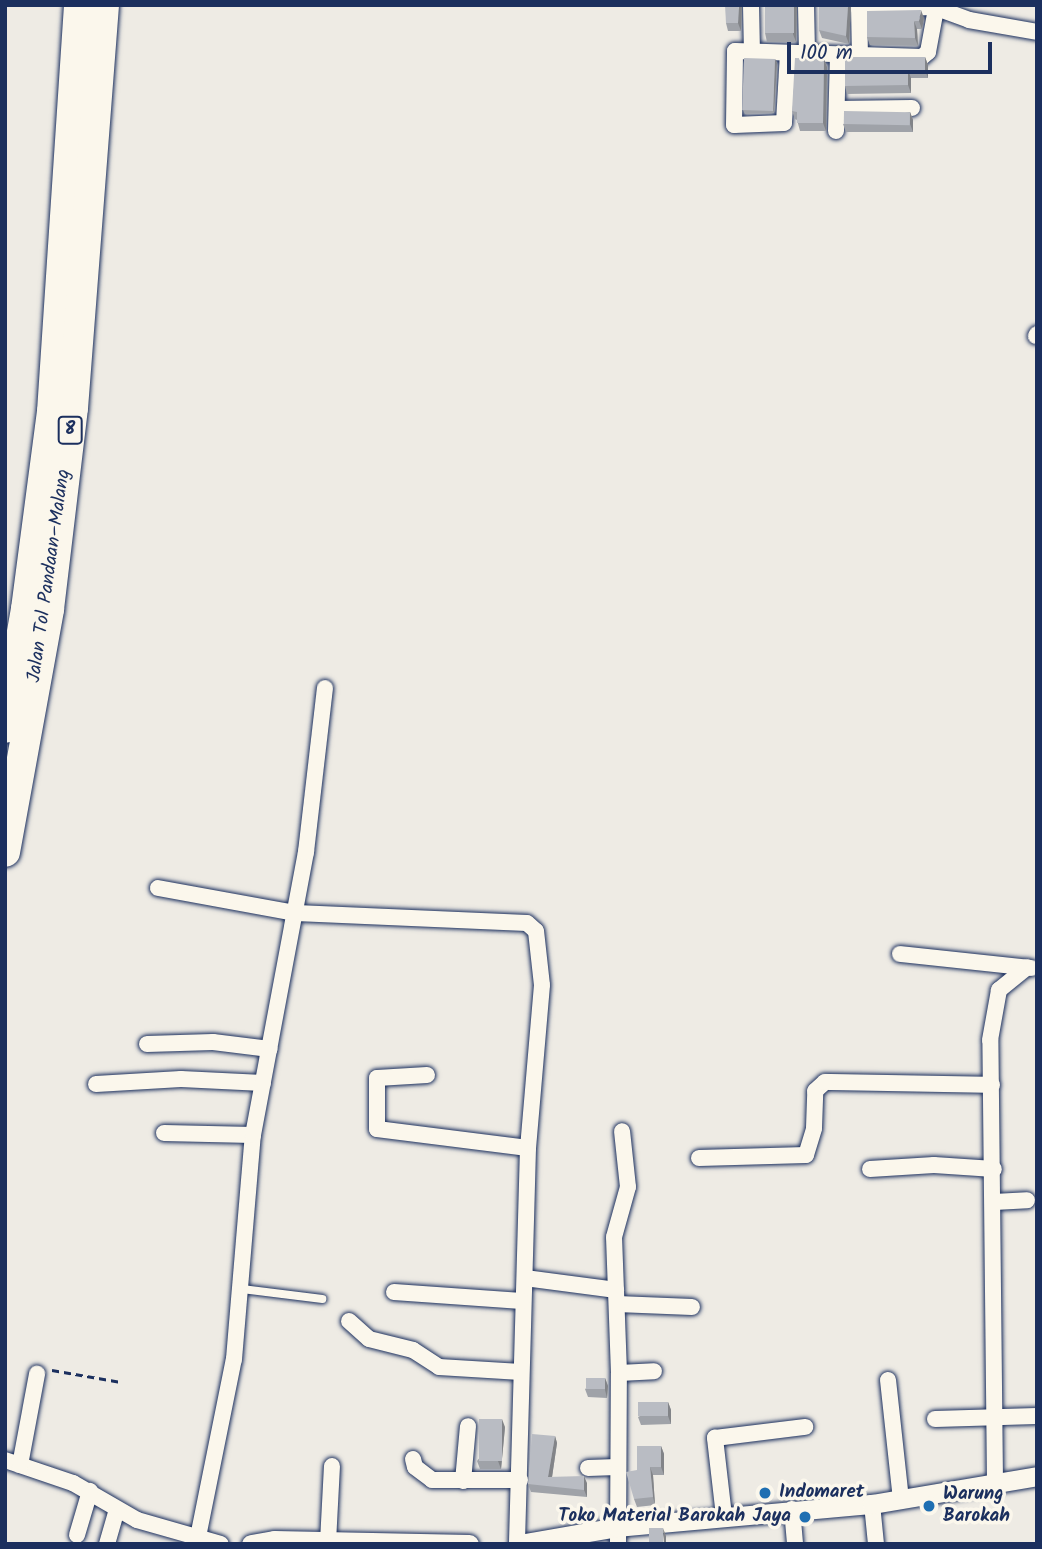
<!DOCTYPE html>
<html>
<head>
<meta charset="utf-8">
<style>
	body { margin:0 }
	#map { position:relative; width:1042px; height:1549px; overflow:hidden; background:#eeebe4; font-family:Kalam,sans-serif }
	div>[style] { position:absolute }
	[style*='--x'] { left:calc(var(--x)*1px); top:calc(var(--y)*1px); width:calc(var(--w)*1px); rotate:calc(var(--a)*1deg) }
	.path>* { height:2.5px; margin-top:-1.25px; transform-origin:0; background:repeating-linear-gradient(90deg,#1b2f5e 0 7px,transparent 0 12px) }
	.roads { filter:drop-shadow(0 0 2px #1b2f5e) drop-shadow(0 0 2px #1b2f5e) }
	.service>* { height:8px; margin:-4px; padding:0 4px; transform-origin:4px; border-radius:4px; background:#fbf7ec }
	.minor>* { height:16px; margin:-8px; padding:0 8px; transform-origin:8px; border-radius:8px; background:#fbf7ec }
	.tertiary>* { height:19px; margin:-9.5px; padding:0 9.5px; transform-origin:9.5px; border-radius:9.5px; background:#fbf7ec }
	.motorway>* { height:30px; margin:-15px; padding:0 15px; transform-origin:15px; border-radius:15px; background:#fbf7ec }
	.wall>* { inset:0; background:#9fa2a8 }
	.shaded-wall>* { inset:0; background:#828488 }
	.building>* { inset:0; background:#b9bcc3; transform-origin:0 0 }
	.dots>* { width:19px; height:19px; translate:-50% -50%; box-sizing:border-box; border:4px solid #fbf7ec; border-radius:50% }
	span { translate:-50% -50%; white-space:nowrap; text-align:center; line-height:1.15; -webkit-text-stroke:7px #fbf7ec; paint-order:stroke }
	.shield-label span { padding:2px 5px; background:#fbf7ec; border:2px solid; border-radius:5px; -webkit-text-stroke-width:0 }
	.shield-label { font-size:18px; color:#1b2f5e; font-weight:700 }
	.street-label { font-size:19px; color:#1b2f5e }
	.poi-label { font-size:19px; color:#1b2f5e; font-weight:700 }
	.left { translate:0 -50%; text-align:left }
	.right { translate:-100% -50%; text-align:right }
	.frame { position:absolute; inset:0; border:7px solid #1b2f5e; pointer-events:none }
	.scale { position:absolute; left:787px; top:42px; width:205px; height:32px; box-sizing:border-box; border:4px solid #1b2f5e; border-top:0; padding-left:9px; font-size:21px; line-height:24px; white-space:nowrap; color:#1b2f5e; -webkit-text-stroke:5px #fbf7ec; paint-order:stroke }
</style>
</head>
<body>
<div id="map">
	<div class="path">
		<i style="--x:52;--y:1370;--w:70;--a:9.9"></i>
	</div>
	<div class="roads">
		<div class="service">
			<i style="--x:242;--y:1289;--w:81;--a:7.1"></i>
		</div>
		<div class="minor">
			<i style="--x:751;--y:5;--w:46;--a:88.8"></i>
			<i style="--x:806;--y:5;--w:49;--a:88.8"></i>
			<i style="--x:859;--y:5;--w:52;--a:88.9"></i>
			<i style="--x:859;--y:9;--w:75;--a:-1.5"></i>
			<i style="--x:934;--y:7;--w:37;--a:20"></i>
			<i style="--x:969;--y:20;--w:69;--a:10"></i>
			<i style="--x:788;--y:53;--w:70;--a:93.3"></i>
			<i style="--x:784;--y:123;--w:50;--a:177.7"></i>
			<i style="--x:734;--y:125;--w:74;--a:-89.2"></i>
			<i style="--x:735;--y:51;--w:187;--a:1.8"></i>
			<i style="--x:922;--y:57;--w:8;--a:-40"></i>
			<i style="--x:928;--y:52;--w:44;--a:-79.5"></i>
			<i style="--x:837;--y:109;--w:75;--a:-0.8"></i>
			<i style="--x:836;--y:131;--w:75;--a:-88.5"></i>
			<i style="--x:1036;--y:336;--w:2;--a:-63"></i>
			<i style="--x:158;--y:888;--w:140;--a:10.3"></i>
			<i style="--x:296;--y:913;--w:231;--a:2.5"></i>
			<i style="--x:527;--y:923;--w:12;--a:42"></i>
			<i style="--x:536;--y:931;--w:54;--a:83.7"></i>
			<i style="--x:542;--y:985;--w:164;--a:94.9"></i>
			<i style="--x:528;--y:1148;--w:396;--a:91.6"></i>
			<i style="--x:900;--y:954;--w:132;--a:6.1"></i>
			<i style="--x:147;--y:1044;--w:66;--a:-1.7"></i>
			<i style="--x:213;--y:1042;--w:57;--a:7"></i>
			<i style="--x:427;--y:1075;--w:50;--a:176.6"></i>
			<i style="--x:377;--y:1078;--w:51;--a:90"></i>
			<i style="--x:377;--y:1129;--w:152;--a:7.2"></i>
			<i style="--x:96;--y:1084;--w:85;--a:-3.4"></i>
			<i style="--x:181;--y:1079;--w:82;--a:2.8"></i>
			<i style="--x:164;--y:1133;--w:89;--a:1.3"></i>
			<i style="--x:699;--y:1158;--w:107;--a:-1.6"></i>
			<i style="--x:806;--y:1155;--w:28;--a:-73"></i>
			<i style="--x:814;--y:1128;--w:37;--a:-88"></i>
			<i style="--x:815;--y:1091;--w:13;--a:-42"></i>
			<i style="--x:825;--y:1082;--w:167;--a:1"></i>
			<i style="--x:870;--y:1169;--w:64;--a:-3.6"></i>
			<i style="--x:934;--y:1165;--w:60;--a:3.8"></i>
			<i style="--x:994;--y:1202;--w:33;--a:-3"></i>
			<i style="--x:525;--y:1278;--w:92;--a:7.5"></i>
			<i style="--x:394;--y:1292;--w:128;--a:4"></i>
			<i style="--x:617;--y:1304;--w:75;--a:2.3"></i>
			<i style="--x:349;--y:1321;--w:27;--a:42"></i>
			<i style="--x:369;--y:1339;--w:45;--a:14"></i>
			<i style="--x:413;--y:1350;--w:31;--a:33"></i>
			<i style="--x:439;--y:1367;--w:82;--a:3.5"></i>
			<i style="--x:619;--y:1373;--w:35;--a:-3"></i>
			<i style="--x:888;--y:1380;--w:121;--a:83.8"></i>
			<i style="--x:935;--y:1419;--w:102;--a:-1.7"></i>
			<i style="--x:413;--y:1459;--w:8;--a:76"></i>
			<i style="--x:415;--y:1467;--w:21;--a:37"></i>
			<i style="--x:432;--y:1480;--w:88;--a:0"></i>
			<i style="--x:5;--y:1460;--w:72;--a:18.7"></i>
			<i style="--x:73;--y:1483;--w:74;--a:30"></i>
			<i style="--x:137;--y:1520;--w:87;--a:15.9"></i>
			<i style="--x:20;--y:1465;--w:93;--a:-79.4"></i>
			<i style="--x:588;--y:1468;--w:29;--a:-2"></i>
			<i style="--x:463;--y:1481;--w:55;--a:-84.8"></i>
			<i style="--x:995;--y:1481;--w:441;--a:-90.6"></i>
			<i style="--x:990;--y:1040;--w:51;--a:-79.8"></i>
			<i style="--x:999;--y:990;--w:36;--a:-39"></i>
			<i style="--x:872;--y:1504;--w:40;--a:84.3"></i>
			<i style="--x:792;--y:1509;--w:35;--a:85"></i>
			<i style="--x:724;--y:1516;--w:79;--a:-96.6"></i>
			<i style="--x:715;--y:1438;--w:91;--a:-7"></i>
			<i style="--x:77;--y:1535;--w:46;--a:-73.5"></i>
			<i style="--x:198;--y:1537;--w:182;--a:-78.6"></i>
			<i style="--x:234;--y:1359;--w:225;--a:-85.2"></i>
			<i style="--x:253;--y:1135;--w:288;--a:-79.4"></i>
			<i style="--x:306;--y:852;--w:165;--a:-83.4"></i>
			<i style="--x:328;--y:1542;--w:76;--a:-87"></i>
			<i style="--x:107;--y:1544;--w:35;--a:-74"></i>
			<i style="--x:618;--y:1544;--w:171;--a:-89.7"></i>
			<i style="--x:619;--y:1373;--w:136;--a:-92.1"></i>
			<i style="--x:614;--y:1237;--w:52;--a:-74.4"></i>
			<i style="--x:628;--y:1187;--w:56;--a:-96.1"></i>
		</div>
		<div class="tertiary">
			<i style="--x:251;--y:1544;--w:23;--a:-10"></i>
			<i style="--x:274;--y:1540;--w:195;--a:1.2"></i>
			<i style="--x:519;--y:1544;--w:99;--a:-9.8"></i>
			<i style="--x:617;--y:1527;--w:256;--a:-5.2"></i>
			<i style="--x:872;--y:1504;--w:167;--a:-9.6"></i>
		</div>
		<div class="motorway">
			<i style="--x:5;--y:728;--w:121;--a:-80"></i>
			<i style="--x:26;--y:609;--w:199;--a:-82.5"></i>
			<i style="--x:52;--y:412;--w:408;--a:-86.2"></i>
			<i style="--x:5;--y:852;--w:247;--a:-79.7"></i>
			<i style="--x:49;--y:609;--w:202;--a:-83.2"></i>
			<i style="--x:73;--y:408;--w:404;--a:-85.6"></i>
		</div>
	</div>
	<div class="wall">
		<i style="clip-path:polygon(742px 5px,741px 31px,728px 31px,726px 23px)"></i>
		<i style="clip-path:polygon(765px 5px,797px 5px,796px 42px,767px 42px,765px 33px)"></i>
		<i style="clip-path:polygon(851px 5px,849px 44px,822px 38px,819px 30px)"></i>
		<i style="clip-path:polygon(924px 18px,922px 29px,917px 29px,918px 46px,870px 45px,867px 37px)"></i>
		<i style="clip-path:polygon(925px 57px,928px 65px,928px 78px,911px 78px,911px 93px,847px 94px,845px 86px)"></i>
		<i style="clip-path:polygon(775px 59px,777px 63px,774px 113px,745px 114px,743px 110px)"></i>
		<i style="clip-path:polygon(824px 59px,827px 67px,826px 131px,800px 131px,797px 120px,795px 119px,792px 111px)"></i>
		<i style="clip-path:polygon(910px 112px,913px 120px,913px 132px,846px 132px,843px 124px)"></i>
		<i style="clip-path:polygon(605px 1378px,608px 1386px,607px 1398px,588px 1397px,585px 1389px)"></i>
		<i style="clip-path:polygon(668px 1402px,671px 1410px,671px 1424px,641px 1425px,638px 1417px)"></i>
		<i style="clip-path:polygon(505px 1427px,501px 1469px,480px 1469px,477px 1461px)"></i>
		<i style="clip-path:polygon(555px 1436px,557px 1443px,552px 1477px,587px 1483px,587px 1497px,531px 1492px,528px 1484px)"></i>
		<i style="clip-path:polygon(661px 1446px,664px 1454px,664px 1475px,653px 1475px,655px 1505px,637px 1507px,634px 1499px,637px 1470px)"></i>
	</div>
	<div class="shaded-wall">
		<i style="clip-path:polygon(739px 5px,742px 5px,741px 31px,738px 23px)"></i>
		<i style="clip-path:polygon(794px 5px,797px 5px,796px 42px,793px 34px)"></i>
		<i style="clip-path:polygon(848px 5px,851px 5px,849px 44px,846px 36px)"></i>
		<i style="clip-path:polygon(921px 10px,924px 18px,922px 29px,919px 21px)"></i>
		<i style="clip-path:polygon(914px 21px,917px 29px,918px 46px,915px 38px)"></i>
		<i style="clip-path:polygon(925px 57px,928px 65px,928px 78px,925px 70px)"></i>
		<i style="clip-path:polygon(775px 59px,777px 63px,774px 113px,773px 109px)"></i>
		<i style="clip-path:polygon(824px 59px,827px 67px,826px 131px,823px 123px)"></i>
		<i style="clip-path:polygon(908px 70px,911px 78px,911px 93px,908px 85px)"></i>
		<i style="clip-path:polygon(910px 112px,913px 120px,913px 132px,910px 124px)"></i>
		<i style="clip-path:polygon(605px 1378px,608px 1386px,607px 1398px,605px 1390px)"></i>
		<i style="clip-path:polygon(668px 1402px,671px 1410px,671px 1424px,668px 1416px)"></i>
		<i style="clip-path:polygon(502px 1419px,505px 1427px,501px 1469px,498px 1461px)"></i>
		<i style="clip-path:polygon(555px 1436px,557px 1443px,551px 1484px,548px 1477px)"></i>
		<i style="clip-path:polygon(661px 1446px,664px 1454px,664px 1475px,661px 1467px)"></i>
		<i style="clip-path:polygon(650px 1467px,653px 1475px,655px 1505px,653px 1497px)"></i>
		<i style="clip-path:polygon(584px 1476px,587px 1483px,587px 1497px,584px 1490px)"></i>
		<i style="clip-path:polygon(663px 1528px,666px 1536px,666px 1544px,664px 1544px)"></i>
	</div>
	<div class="building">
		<i style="clip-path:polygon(725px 5px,739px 5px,738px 23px,726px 23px)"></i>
		<i style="left:765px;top:5px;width:29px;height:28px"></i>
		<i style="clip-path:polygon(819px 5px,848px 5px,846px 36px,819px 30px)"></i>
		<i style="clip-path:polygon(921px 10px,919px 21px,914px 21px,915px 38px,867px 37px,867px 11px)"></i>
		<i style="clip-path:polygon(845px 57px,925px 57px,925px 70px,908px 70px,908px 85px,845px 86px)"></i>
		<i style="left:744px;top:58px;width:31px;height:52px;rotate:2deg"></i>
		<i style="clip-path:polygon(795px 58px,824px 59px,823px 123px,797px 123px,797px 112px,792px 111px)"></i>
		<i style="left:844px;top:111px;width:66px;height:13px;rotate:1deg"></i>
		<i style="left:586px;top:1378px;width:19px;height:11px"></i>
		<i style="left:668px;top:1402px;width:14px;height:30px;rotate:90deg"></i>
		<i style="left:479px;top:1419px;width:23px;height:42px"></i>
		<i style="clip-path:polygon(532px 1434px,555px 1436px,548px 1477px,584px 1476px,584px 1490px,528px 1484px)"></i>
		<i style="clip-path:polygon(637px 1446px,661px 1446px,661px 1467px,650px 1467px,653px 1497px,634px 1499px,626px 1472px,637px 1470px)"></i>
		<i style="left:649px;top:1528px;width:14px;height:16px"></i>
	</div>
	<div class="dots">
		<i style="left:765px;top:1493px;background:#1f6fb2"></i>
		<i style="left:929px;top:1506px;background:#1f6fb2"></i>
		<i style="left:805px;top:1517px;background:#1f6fb2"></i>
	</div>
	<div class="shield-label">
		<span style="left:70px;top:430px">8</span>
	</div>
	<div class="street-label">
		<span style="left:50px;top:576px;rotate:-82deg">Jalan Tol Pandaan–Malang</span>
	</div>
	<div class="poi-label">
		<span class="left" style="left:779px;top:1493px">Indomaret</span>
		<span class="left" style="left:943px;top:1506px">Warung<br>Barokah</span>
		<span class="right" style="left:791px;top:1517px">Toko Material Barokah Jaya</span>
	</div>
	<div class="frame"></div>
	<div class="scale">100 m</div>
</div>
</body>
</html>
